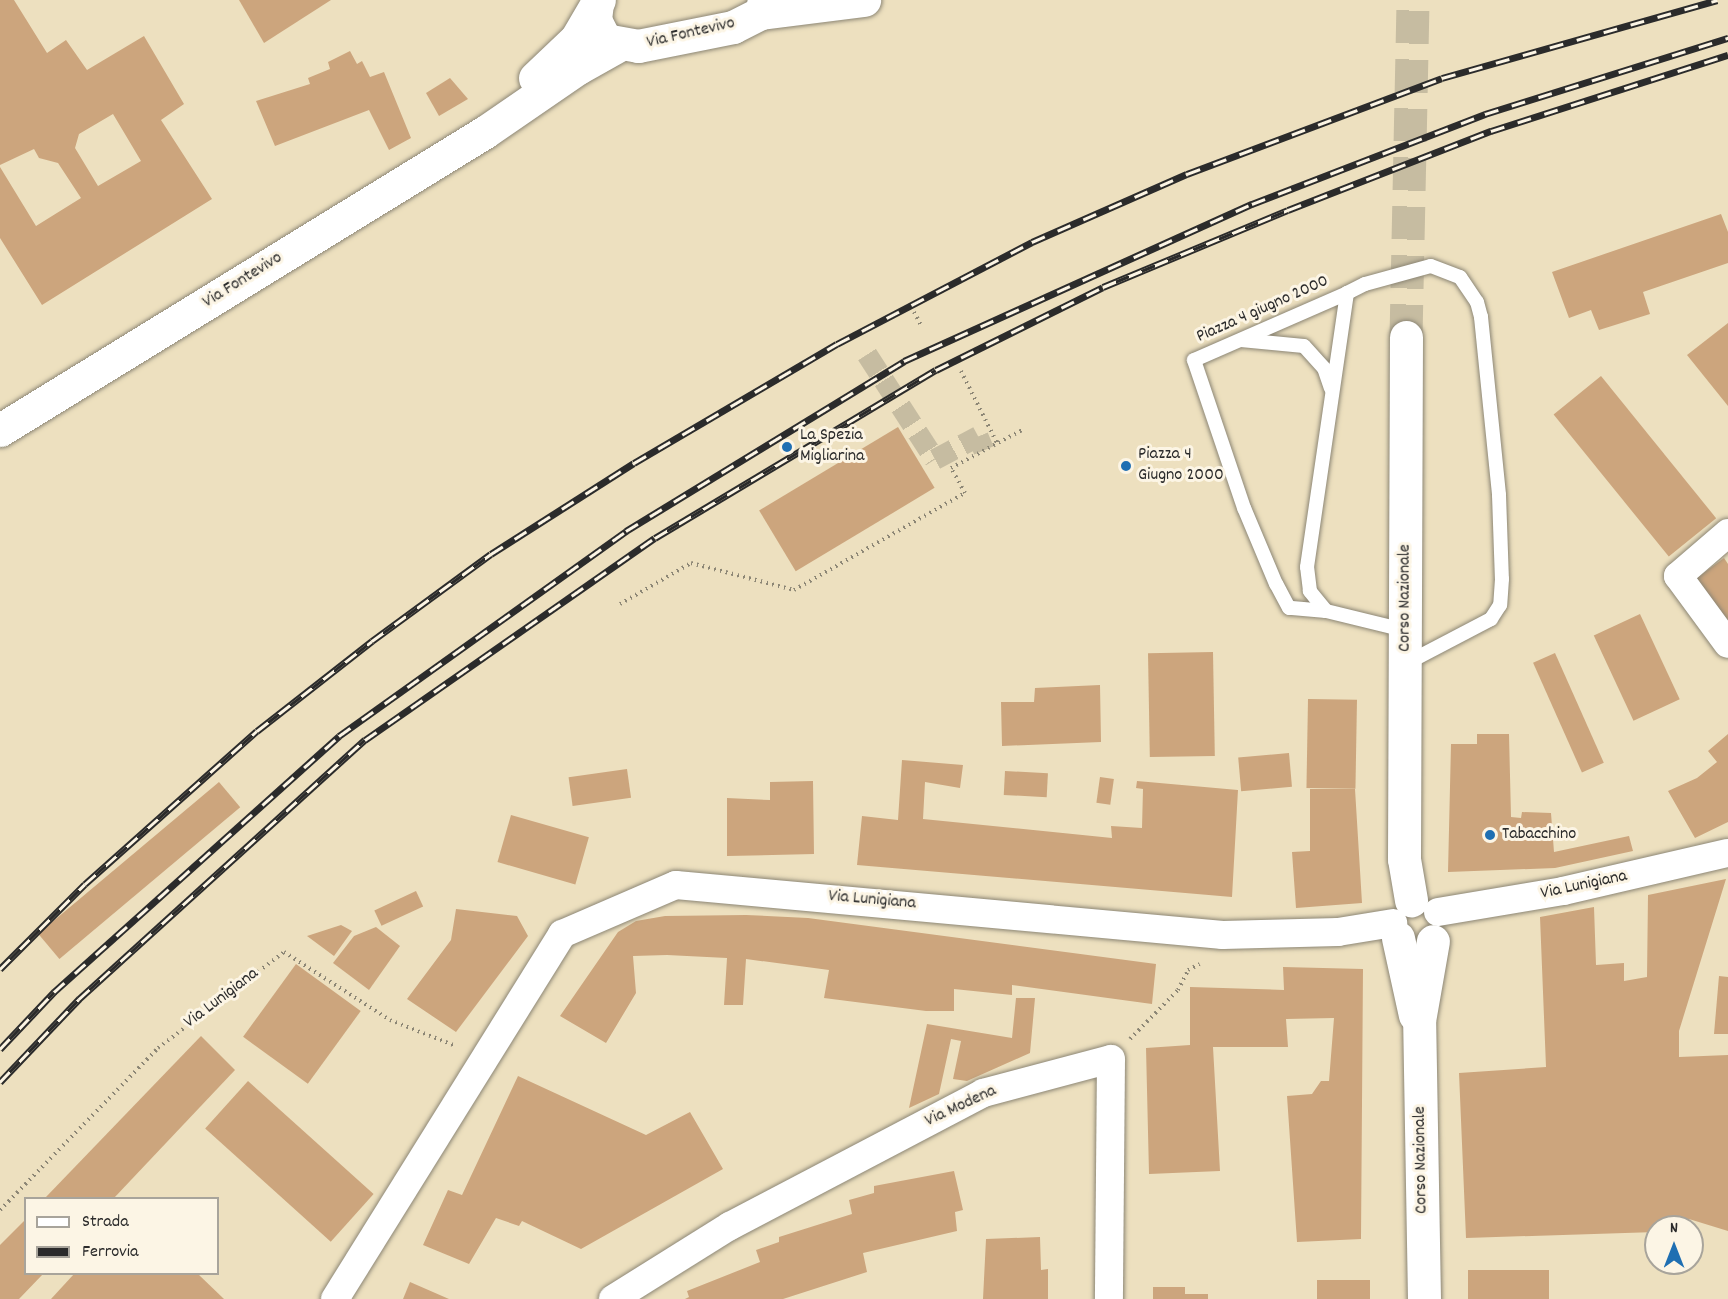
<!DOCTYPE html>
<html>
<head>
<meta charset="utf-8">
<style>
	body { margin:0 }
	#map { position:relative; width:1728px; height:1299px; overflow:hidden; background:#ede0bf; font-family:Dekko,sans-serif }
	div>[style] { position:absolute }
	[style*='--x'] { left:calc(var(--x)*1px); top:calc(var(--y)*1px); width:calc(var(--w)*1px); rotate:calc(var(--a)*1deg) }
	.building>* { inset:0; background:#cca57d; transform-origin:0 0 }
	.pedestrian-tunnel>* { height:21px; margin-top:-10.5px; transform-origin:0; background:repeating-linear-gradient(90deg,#c6bca1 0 21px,transparent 0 31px) }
	.tertiary-tunnel>* { height:33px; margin-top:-16.5px; transform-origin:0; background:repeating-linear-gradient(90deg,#c6bca1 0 33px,transparent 0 49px) }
	.path>* { height:4px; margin-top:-2px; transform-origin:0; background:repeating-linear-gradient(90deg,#8c8675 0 1.5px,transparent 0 6px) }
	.roads { filter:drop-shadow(0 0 2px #8c8675) drop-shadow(0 0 2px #8c8675) }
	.service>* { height:14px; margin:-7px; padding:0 7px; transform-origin:7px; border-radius:7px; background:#fff }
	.minor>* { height:28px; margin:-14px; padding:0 14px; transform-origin:14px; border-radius:14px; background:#fff }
	.tertiary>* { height:33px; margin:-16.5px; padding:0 16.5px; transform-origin:16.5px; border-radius:16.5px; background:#fff }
	.rail>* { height:7px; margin-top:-3.5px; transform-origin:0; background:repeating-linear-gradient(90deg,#fcf5e5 0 14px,#2b2b2b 0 28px); box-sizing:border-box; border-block:2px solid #2b2b2b }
	.dots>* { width:16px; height:16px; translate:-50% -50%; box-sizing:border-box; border:3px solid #fcf5e5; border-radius:50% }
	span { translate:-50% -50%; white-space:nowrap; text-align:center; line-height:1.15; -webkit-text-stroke:6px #fcf5e5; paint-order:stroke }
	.street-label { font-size:18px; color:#2b2b2b }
	.poi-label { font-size:18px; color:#2b2b2b }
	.left { translate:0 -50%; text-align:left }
	.legend { position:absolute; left:24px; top:1197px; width:195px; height:78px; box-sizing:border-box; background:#fcf5e5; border:2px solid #a8a49b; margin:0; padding:8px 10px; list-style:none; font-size:18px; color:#2b2b2b }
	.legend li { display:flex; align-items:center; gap:12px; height:30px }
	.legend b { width:30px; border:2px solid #a8a49b }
	.north { position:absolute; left:1644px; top:1215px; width:60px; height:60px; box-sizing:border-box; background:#fcf5e5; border:2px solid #a8a49b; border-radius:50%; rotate:0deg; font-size:16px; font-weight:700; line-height:24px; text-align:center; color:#2b2b2b }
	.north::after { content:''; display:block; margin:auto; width:21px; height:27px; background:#1f6fb2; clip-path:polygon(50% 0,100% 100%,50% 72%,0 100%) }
</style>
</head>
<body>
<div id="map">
	<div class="building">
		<i style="clip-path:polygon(evenodd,0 0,14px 0,47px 53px,66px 40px,87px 70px,144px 36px,184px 104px,161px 120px,212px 199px,42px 305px,0 238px,0 167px,36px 226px,81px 198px,58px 163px,39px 158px,34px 149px,0 165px,0 0,113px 114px,141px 161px,98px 186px,75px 148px,79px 134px,113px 114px)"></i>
		<i style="clip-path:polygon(239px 0,331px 0,264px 43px)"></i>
		<i style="clip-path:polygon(350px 51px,357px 64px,362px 61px,370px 77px,384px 72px,411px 138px,389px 150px,369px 110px,275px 146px,256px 101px,310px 84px,308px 78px,330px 69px,328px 62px)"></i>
		<i style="clip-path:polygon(450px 78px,468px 99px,439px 116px,426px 93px)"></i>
		<i style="clip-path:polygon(1721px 214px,1728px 232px,1728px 263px,1643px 292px,1650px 314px,1599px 330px,1591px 310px,1569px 318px,1552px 272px)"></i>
		<i style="clip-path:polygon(1728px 323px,1728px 406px,1687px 355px)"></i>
		<i style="left:1601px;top:376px;width:183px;height:61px;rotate:51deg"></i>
		<i style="left:898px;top:427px;width:71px;height:162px;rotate:59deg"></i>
		<i style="clip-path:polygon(1724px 558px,1728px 564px,1728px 628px,1694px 580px)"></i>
		<i style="left:1640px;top:614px;width:94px;height:51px;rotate:65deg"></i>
		<i style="left:1213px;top:652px;width:104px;height:65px;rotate:89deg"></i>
		<i style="left:1555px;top:653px;width:120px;height:24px;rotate:66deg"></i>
		<i style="clip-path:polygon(1100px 685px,1101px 742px,1002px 746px,1001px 702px,1034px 702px,1035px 688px)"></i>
		<i style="left:1308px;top:699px;width:49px;height:89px;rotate:1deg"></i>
		<i style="clip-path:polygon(1477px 734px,1509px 734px,1511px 817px,1521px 818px,1522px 812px,1551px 813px,1554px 852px,1629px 836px,1633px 851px,1555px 868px,1448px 872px,1451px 744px,1477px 744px)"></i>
		<i style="clip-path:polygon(1728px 734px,1728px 822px,1695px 838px,1668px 791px,1697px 778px,1717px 762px,1708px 751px)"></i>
		<i style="left:1289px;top:753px;width:34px;height:51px;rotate:85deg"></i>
		<i style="clip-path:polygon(902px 760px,963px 765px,960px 788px,925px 782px,923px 819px,1112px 838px,1111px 826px,1142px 828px,1143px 789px,1136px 788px,1137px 781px,1238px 790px,1232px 897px,857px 865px,862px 816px,898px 820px)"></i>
		<i style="left:627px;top:769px;width:29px;height:59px;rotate:82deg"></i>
		<i style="left:1005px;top:771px;width:43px;height:24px;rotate:3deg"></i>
		<i style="left:1100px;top:777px;width:14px;height:26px;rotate:8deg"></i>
		<i style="clip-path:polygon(813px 781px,814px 854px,727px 856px,727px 798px,770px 800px,770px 782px)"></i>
		<i style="left:219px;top:782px;width:33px;height:236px;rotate:50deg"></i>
		<i style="clip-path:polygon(1310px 789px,1355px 789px,1362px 903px,1296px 908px,1292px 852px,1310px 851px)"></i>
		<i style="left:511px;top:815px;width:81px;height:49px;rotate:16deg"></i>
		<i style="clip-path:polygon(1726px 879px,1679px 1031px,1679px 1057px,1728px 1055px,1728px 1231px,1689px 1219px,1689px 1227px,1656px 1227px,1656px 1232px,1466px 1238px,1459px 1073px,1546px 1067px,1540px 917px,1594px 907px,1596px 965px,1624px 963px,1624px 981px,1647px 977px,1648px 895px)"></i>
		<i style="left:416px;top:891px;width:17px;height:46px;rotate:65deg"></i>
		<i style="clip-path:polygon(456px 909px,517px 916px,528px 936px,456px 1032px,407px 999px,451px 940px)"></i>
		<i style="clip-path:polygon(746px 915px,808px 918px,1156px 964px,1152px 1004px,1012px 985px,1012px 995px,954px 989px,954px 1011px,926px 1011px,824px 998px,829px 970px,746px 959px,743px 1005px,724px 1005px,727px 958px,667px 955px,633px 956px,636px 993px,606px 1043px,560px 1016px,618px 932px,636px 921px,665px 916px)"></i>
		<i style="clip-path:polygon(341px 925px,352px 931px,334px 956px,307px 936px)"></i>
		<i style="clip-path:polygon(376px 927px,400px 946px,369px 990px,333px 963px,354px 936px)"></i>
		<i style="left:296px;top:964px;width:80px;height:90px;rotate:36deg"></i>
		<i style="clip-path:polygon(1283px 967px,1363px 969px,1361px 1239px,1297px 1242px,1287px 1096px,1312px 1094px,1321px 1081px,1329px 1081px,1334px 1018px,1286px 1019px,1288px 1047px,1213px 1047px,1220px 1171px,1149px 1174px,1146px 1048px,1190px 1045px,1190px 987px,1284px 990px)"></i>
		<i style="clip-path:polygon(1719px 976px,1728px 977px,1728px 1034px,1714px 1034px)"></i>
		<i style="clip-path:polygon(1016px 998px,1035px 998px,1030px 1053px,967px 1081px,953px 1079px,961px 1041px,951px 1039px,939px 1094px,909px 1108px,927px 1024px,1012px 1038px)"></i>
		<i style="clip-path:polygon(201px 1036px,235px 1070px,114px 1198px,45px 1198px)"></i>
		<i style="clip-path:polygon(518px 1076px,646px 1135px,690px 1112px,723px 1169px,581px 1249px,522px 1221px,519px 1226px,496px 1218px,469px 1264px,423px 1245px,448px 1190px,462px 1195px)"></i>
		<i style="left:248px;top:1081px;width:169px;height:64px;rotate:42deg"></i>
		<i style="clip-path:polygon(954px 1171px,963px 1210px,955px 1212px,957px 1231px,863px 1253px,867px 1272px,783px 1299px,685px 1299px,689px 1297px,687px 1291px,760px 1262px,756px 1250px,779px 1242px,779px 1237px,852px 1214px,849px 1200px,874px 1193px,874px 1186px)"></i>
		<i style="clip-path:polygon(26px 1219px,26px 1274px,43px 1274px,19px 1299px,0 1299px,0 1245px)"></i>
		<i style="clip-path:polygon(1040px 1237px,1041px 1270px,1048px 1269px,1048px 1299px,983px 1299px,986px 1239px)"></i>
		<i style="left:1549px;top:1270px;width:29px;height:81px;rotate:90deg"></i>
		<i style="clip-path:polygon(74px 1274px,198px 1274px,224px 1299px,51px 1299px)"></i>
		<i style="left:1317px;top:1280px;width:53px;height:19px"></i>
		<i style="clip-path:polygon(410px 1282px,449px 1299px,403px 1299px)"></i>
		<i style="clip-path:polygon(1153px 1287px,1185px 1287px,1185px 1294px,1208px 1294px,1208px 1299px,1153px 1299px)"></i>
	</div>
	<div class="pedestrian-tunnel">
		<i style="--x:867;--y:354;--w:125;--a:57.1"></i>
		<i style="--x:935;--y:459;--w:49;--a:-28.1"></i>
		<i style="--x:978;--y:436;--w:15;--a:67"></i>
	</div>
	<div class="tertiary-tunnel">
		<i style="--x:1406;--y:337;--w:337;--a:-88.8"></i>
	</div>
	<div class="path">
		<i style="--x:914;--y:312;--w:17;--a:62"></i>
		<i style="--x:961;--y:371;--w:80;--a:63.4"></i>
		<i style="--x:620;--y:604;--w:82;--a:-30"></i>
		<i style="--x:691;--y:563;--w:106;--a:14.7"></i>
		<i style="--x:794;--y:590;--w:197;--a:-29.6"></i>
		<i style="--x:965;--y:493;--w:29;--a:-119"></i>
		<i style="--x:951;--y:468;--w:83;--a:-28.1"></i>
		<i style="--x:1130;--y:1039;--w:69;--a:-45.6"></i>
		<i style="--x:1178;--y:990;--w:22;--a:-63"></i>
		<i style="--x:1188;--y:970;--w:13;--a:-27"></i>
		<i style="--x:0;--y:1210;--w:226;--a:-45.7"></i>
		<i style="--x:158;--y:1048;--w:158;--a:-37.3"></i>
		<i style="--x:284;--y:952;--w:126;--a:32.7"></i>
		<i style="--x:390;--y:1020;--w:71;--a:21.5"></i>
	</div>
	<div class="roads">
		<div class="service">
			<i style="--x:1241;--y:340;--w:63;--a:5.4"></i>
			<i style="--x:1304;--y:346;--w:30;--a:48"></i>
			<i style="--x:1324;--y:368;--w:21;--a:71"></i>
			<i style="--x:1326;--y:611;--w:37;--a:-175"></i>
			<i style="--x:1289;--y:608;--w:27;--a:-118"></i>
			<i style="--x:1276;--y:584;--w:82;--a:-112.8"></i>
			<i style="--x:1244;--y:508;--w:156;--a:-108.7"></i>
			<i style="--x:1194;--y:360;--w:167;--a:-23.6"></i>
			<i style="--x:1404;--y:630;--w:80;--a:-166.3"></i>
			<i style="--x:1326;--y:611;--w:26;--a:-129"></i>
			<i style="--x:1310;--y:591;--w:24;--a:-97"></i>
			<i style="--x:1307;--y:567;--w:277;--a:-81.7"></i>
			<i style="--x:1347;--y:293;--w:20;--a:-27"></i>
			<i style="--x:1365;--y:284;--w:68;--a:-15.3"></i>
			<i style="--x:1431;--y:266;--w:31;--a:21"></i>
			<i style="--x:1460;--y:277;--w:30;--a:56"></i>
			<i style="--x:1477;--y:302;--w:16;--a:75"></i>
			<i style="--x:1481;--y:317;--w:179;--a:84.2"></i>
			<i style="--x:1499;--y:495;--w:84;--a:88"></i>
			<i style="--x:1502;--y:579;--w:26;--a:94"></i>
			<i style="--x:1500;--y:605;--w:17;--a:123"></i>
			<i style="--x:1491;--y:619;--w:97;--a:152.4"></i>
		</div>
		<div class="minor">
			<i style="--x:1728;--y:533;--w:66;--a:139.3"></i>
			<i style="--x:1678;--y:576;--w:84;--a:53.7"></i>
			<i style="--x:1438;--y:912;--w:127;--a:-9.5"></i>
			<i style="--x:1563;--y:891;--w:169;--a:-13"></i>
			<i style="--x:335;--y:1299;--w:430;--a:-58.1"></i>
			<i style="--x:562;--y:934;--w:124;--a:-23.3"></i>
			<i style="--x:676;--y:885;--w:549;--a:5.22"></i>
			<i style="--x:1223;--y:935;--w:115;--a:-1.5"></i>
			<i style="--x:1338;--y:932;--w:56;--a:-9.3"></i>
			<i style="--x:613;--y:1299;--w:138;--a:-32"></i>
			<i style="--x:730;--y:1226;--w:286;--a:-27.7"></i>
			<i style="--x:983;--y:1093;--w:132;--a:-14.9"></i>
			<i style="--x:1111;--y:1059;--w:240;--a:90.5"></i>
		</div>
		<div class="tertiary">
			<i style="--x:597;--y:3;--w:17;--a:97"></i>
			<i style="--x:595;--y:20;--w:22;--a:63"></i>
			<i style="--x:605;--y:40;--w:34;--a:10"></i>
			<i style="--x:638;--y:46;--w:97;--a:-11.3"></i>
			<i style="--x:733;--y:27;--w:31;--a:-27"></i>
			<i style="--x:761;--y:13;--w:13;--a:-77"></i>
			<i style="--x:761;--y:13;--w:104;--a:-7.2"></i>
			<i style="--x:535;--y:78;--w:57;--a:-43.6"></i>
			<i style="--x:576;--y:39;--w:45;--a:-59.5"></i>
			<i style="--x:1406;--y:337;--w:522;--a:90.22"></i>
			<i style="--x:1404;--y:859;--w:42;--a:80.3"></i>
			<i style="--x:0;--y:430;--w:569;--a:-31.57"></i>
			<i style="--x:485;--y:132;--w:113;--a:-34.5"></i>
			<i style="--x:578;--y:68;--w:47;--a:-29.3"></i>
			<i style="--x:1398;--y:938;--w:79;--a:77.6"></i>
			<i style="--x:1424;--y:1299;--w:278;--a:-91"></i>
			<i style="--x:1419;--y:1021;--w:81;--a:-80.1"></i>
		</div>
	</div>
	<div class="rail">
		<i style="--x:0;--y:969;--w:120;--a:-45"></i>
		<i style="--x:85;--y:884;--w:230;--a:-41.7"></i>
		<i style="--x:257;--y:731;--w:146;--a:-38"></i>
		<i style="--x:372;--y:641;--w:147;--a:-36.2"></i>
		<i style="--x:491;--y:554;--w:169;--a:-32.5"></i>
		<i style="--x:634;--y:463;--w:235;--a:-30.4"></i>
		<i style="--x:837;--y:344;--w:220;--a:-27.6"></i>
		<i style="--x:1032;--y:242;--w:169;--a:-23.7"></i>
		<i style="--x:1187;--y:174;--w:272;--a:-20.6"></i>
		<i style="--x:1442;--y:78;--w:286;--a:-15.8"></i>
		<i style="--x:0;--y:1049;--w:79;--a:-46.5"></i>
		<i style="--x:54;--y:992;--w:383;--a:-41.9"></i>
		<i style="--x:339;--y:736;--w:353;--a:-35.5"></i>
		<i style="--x:626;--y:531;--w:326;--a:-31.4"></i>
		<i style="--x:904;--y:361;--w:382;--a:-24.3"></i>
		<i style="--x:1252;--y:204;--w:250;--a:-21.1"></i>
		<i style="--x:1485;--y:114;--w:255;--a:-17.4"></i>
		<i style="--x:0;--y:1082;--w:115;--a:-46.4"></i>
		<i style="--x:79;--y:999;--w:386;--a:-42.2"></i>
		<i style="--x:365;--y:740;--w:353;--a:-34.9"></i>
		<i style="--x:655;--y:538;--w:327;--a:-30.9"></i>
		<i style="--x:936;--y:370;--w:186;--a:-26.4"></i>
		<i style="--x:1103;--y:287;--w:200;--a:-22.6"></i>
		<i style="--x:1288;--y:210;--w:218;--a:-21.3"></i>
		<i style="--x:1491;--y:131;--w:249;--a:-17.8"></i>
	</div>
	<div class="dots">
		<i style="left:787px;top:447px;background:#1f6fb2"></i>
		<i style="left:1126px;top:466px;background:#1f6fb2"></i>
		<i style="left:1490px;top:835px;background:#1f6fb2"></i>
	</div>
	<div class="street-label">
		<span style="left:691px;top:34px;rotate:-13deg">Via Fontevivo</span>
		<span style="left:243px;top:281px;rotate:-32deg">Via Fontevivo</span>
		<span style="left:1263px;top:310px;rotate:-24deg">Piazza 4 giugno 2000</span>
		<span style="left:1406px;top:598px;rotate:-90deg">Corso Nazionale</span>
		<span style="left:1584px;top:886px;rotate:-12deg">Via Lunigiana</span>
		<span style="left:872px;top:901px;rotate:5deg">Via Lunigiana</span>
		<span style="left:222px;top:999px;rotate:-37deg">Via Lunigiana</span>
		<span style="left:961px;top:1107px;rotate:-25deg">Via Modena</span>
		<span style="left:1422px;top:1160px;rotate:-91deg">Corso Nazionale</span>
	</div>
	<div class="poi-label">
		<span class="left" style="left:800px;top:447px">La Spezia<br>Migliarina</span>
		<span class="left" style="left:1138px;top:466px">Piazza 4<br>Giugno 2000</span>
		<span class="left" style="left:1502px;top:835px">Tabacchino</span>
	</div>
	<ul class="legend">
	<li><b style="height:8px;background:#fff"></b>Strada</li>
	<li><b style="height:8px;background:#2b2b2b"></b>Ferrovia</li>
	</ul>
	<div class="north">N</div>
</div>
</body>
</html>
